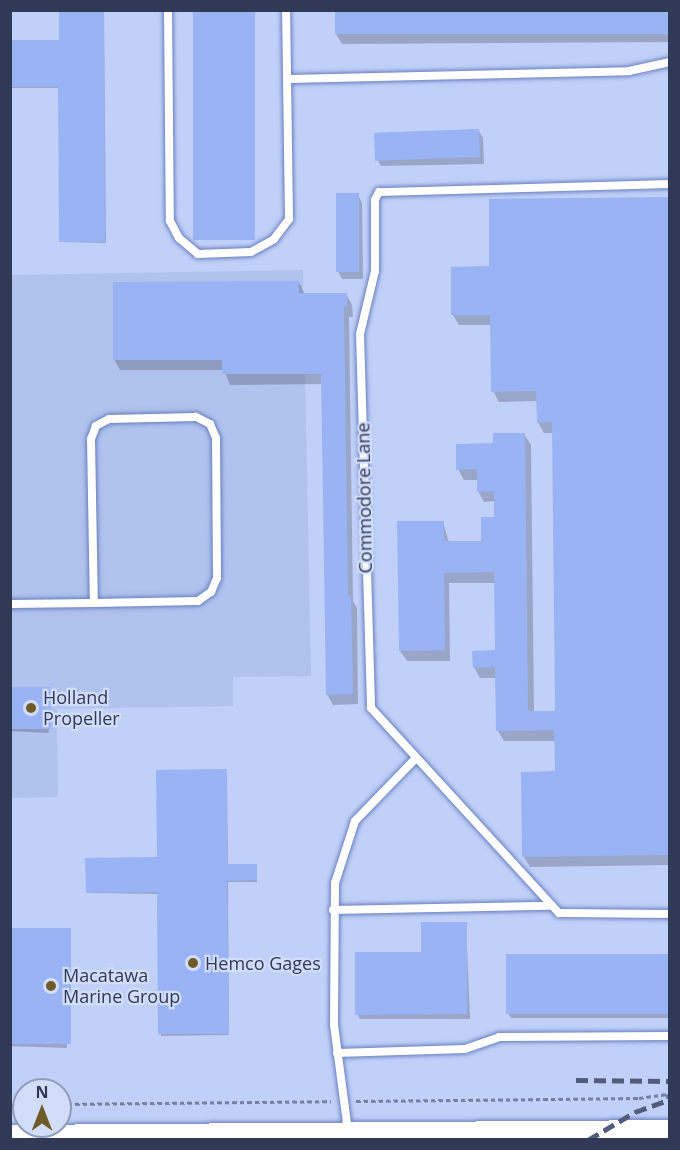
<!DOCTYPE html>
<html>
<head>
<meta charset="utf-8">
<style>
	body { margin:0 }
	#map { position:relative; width:680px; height:1150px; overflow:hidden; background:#c0d0f9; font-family:"Open Sans",sans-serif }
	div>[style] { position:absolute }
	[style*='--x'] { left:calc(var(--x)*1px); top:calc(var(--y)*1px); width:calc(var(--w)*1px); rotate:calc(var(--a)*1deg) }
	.built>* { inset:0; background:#b0c2ee }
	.shadow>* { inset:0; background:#0003; transform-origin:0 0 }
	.building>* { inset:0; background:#99b3f5; transform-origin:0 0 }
	.path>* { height:3px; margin-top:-1.5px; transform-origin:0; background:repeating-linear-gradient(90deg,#7380a2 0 4.5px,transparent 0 7.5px) }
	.roads { filter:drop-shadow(0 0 2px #6880bf) drop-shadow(0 0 2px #6880bf) }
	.lane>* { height:8px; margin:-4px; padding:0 4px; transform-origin:4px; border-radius:4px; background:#fff }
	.secondary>* { height:24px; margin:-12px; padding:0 12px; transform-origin:12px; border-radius:12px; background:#fff }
	.rail>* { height:4.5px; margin-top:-2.25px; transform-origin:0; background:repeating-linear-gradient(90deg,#525d7c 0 12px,transparent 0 18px) }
	.dots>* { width:16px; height:16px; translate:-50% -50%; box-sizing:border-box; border:3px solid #d2def9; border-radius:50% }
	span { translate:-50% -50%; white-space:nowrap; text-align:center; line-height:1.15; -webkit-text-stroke:4.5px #d2def9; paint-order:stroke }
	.street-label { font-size:18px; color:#303a56 }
	.poi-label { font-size:18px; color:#303a56 }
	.left { translate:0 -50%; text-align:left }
	.frame { position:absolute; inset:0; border:12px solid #303a56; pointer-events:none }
	.north { position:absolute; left:12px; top:1078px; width:60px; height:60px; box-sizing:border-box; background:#d2def9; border:2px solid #919cb8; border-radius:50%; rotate:0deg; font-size:16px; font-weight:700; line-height:24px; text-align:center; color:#303a56 }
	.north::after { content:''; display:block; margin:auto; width:21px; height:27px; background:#6f5b2a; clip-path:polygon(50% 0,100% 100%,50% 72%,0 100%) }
</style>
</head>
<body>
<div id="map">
	<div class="built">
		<i style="clip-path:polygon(303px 270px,311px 676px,233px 677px,233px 706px,57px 709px,58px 797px,11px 798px,10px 275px)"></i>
	</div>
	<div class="shadow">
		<i style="clip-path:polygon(61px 10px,104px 10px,106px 243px,60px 242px,59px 88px,10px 88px,10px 42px,61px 41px)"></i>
		<i style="left:195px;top:10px;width:60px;height:230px"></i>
		<i style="clip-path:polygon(336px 10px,670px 10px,670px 42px,342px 44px,336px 34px)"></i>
		<i style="clip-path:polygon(479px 131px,483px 138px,484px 164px,381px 166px,376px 158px)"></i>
		<i style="clip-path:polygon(358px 195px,362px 203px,363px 279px,342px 279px,338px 271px)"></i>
		<i style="clip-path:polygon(670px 199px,670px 865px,530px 867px,523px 856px,556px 772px,556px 741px,504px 741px,498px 731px,497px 678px,480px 678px,474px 667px,497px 652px,496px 583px,449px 583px,450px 661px,407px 661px,400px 651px,443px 522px,449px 543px,482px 542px,496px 519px,496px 501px,484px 502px,478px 491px,478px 480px,464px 480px,458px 469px,494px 445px,524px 434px,531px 445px,534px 713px,557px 713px,554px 433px,544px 433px,538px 422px,538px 401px,499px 402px,493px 391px,492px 325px,459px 325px,453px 315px,491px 267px,490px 201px)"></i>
		<i style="clip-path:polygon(299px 282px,305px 295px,346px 294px,352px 305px,353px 317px,349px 317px,353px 601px,357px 608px,358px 704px,333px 705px,327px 694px,323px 384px,230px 385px,224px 370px,120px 370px,114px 359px)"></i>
		<i style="left:10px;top:689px;width:41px;height:42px;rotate:3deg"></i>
		<i style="clip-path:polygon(227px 773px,228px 866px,256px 866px,257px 882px,228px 882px,229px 1035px,161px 1036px,159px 894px,87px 893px,158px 858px)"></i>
		<i style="clip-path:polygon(466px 923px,470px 1019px,360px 1019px,357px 1014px,423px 953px)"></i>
		<i style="left:10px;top:930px;width:61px;height:116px;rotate:2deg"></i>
		<i style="clip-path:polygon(670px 956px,670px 1018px,511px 1018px,508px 1013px,507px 958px)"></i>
	</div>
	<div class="building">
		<i style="clip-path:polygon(59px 10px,104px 10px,105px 242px,59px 242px,58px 87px,10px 87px,10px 40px,59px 40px)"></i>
		<i style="left:193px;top:10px;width:62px;height:230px"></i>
		<i style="left:335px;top:10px;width:334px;height:24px"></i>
		<i style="left:479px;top:129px;width:28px;height:105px;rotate:88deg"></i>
		<i style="left:359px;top:193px;width:79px;height:23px;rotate:90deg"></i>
		<i style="clip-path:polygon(669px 197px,669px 855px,522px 857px,521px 772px,555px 771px,554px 730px,496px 731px,495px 667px,473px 668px,472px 651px,495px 650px,494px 572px,444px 573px,445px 650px,399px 651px,397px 521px,444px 521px,444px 541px,481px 541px,481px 517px,494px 517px,494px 491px,477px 492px,477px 469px,456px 470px,456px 444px,493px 443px,493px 433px,525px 433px,528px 711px,555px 711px,552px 422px,537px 423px,536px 391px,491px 392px,490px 315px,451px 315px,451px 267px,489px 266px,489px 199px)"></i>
		<i style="clip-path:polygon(299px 281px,299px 293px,347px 293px,347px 306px,344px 306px,348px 596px,351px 595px,353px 694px,326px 695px,321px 374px,222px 374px,222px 360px,113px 360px,113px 282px)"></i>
		<i style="left:51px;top:687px;width:42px;height:41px;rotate:90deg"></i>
		<i style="clip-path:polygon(227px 769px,227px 864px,257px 864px,257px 880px,227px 881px,229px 1034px,158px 1034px,157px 892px,86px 893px,85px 858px,157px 857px,156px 770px)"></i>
		<i style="clip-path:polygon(421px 922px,467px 922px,467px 1014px,355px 1015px,355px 952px,421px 952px)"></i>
		<i style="left:10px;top:928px;width:61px;height:116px"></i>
		<i style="left:669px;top:954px;width:60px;height:163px;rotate:90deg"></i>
	</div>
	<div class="path">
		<i style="--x:356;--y:1101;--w:283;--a:-0.6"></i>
		<i style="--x:639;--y:1098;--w:27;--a:-8"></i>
		<i style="--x:666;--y:1094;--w:9;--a:63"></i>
		<i style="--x:60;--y:1104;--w:271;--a:-0.6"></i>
		<i style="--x:10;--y:1105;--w:14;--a:0"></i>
	</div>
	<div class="roads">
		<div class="lane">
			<i style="--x:168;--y:10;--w:211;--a:89.5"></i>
			<i style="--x:170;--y:221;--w:19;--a:62"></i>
			<i style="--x:179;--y:238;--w:25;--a:40"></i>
			<i style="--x:198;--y:254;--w:53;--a:-2.2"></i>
			<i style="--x:251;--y:252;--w:26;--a:-29"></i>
			<i style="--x:274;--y:239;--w:25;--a:-53"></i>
			<i style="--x:289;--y:219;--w:209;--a:-90.8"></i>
			<i style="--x:289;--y:79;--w:340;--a:-1.3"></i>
			<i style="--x:629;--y:71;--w:42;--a:-12.4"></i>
			<i style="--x:670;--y:184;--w:291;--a:178.4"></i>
			<i style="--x:379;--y:192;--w:9;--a:117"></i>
			<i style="--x:375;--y:200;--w:71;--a:90"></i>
			<i style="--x:375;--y:271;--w:65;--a:103.4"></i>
			<i style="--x:360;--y:334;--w:374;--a:88.3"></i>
			<i style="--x:371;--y:708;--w:278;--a:47.5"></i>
			<i style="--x:559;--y:913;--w:111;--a:0.5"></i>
			<i style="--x:10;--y:604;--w:84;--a:-0.7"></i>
			<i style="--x:94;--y:603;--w:104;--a:-1.1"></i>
			<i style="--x:198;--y:601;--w:16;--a:-35"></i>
			<i style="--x:211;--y:592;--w:15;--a:-67"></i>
			<i style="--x:217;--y:578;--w:140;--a:-90.4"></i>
			<i style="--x:216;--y:438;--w:15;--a:-113"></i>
			<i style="--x:210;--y:424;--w:16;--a:-153"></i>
			<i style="--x:196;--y:417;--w:87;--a:178.7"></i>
			<i style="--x:109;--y:419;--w:15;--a:152"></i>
			<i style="--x:96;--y:426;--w:14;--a:111"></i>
			<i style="--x:91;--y:439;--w:164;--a:89"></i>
			<i style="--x:333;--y:910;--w:216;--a:-1.1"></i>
			<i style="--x:337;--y:1053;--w:128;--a:-1.8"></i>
			<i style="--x:465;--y:1049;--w:36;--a:-19"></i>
			<i style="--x:499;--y:1037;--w:171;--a:-0.3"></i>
			<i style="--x:348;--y:1131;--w:107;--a:-97.5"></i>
			<i style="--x:334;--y:1025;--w:142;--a:-89.6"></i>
			<i style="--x:335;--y:883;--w:65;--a:-72.1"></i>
			<i style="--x:355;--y:821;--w:86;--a:-45.9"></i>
		</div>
		<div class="secondary">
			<i style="--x:10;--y:1137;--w:660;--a:-0.43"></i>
		</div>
	</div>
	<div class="rail">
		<i style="--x:576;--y:1080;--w:94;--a:0.6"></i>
		<i style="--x:588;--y:1140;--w:55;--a:-30.8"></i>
		<i style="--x:635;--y:1112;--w:37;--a:-20"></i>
	</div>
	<div class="dots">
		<i style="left:31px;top:708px;background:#6f5b2a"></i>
		<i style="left:193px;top:963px;background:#6f5b2a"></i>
		<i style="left:51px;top:986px;background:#6f5b2a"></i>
	</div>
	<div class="street-label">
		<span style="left:364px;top:498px;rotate:-91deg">Commodore Lane</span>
	</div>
	<div class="poi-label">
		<span class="left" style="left:43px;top:708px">Holland<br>Propeller</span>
		<span class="left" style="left:205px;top:963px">Hemco Gages</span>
		<span class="left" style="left:63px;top:986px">Macatawa<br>Marine Group</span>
	</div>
	<div class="frame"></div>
	<div class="north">N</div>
</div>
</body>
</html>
